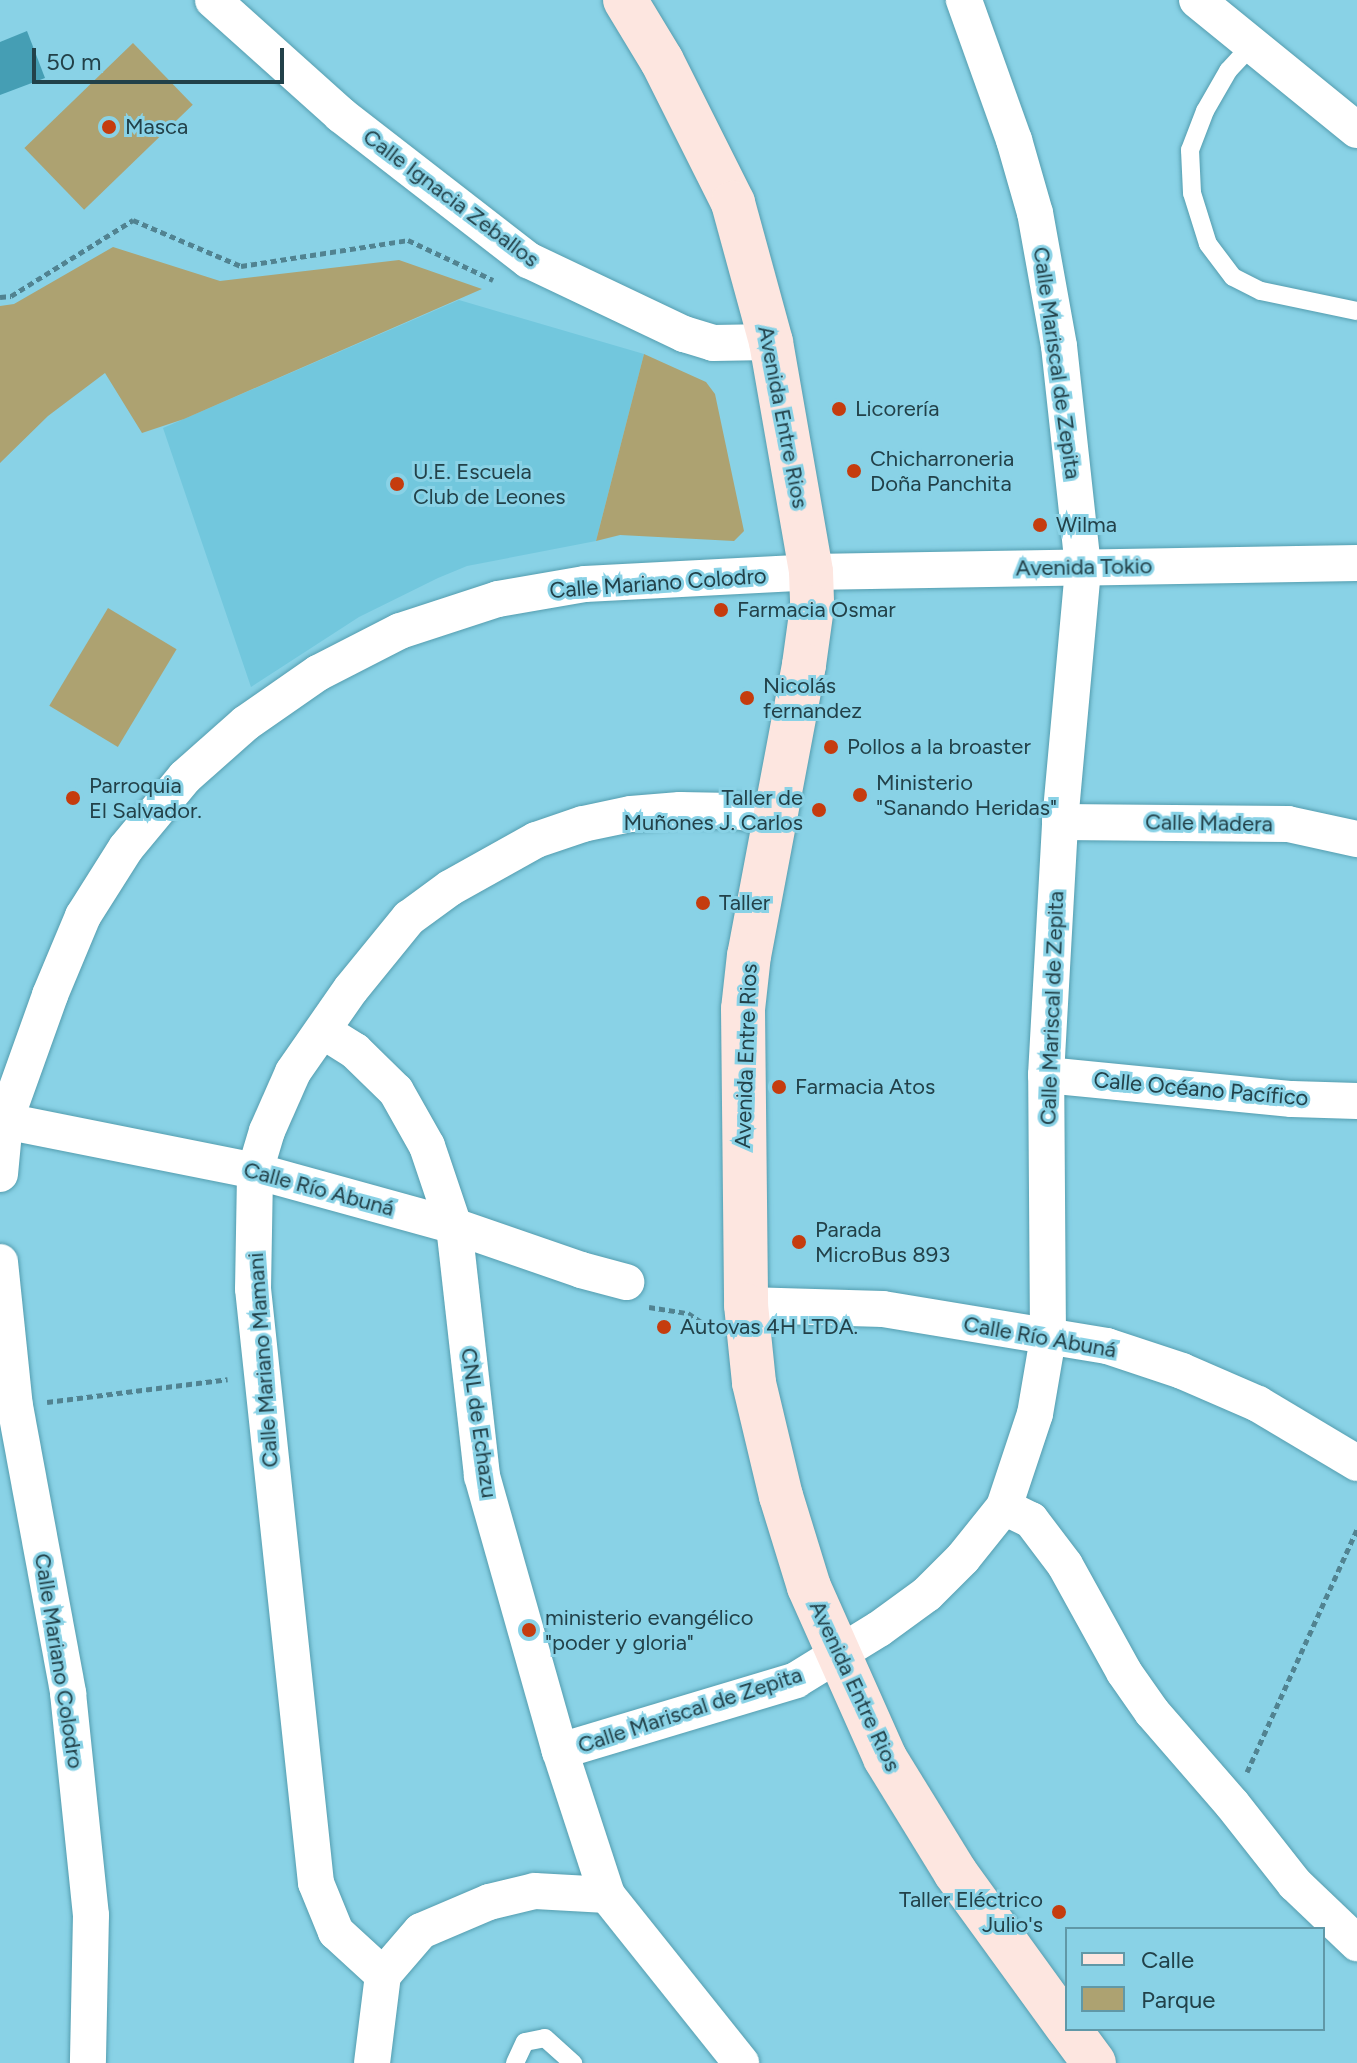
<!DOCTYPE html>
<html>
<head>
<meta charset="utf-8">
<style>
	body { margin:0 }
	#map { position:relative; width:1357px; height:2063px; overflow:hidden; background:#89d2e6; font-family:Figtree,sans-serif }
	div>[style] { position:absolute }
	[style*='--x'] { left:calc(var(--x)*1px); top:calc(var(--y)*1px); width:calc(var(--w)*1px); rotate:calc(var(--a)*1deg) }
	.built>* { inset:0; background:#72c7dd }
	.green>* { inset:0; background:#ada271; transform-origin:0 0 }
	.building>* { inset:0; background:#459eb4 }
	.path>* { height:5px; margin-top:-2.5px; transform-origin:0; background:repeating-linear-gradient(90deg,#518391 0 6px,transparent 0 10px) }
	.roads { filter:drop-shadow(0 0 2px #549daf) drop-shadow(0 0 2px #549daf) }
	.lane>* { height:18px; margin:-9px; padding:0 9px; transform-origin:9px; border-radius:9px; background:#fff }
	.street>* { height:36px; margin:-18px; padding:0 18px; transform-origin:18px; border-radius:18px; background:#fff }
	.secondary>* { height:44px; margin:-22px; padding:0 22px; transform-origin:22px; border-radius:22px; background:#fde6e0 }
	.dots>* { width:22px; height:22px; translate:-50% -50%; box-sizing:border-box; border:4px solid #89d2e6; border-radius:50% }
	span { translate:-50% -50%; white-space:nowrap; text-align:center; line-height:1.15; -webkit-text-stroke:6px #89d2e6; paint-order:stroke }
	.poi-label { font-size:22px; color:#224149 }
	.left { translate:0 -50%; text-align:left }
	.right { translate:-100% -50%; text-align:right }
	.street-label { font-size:22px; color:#224149 }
	.legend { position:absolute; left:1065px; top:1927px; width:260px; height:104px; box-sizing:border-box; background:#89d2e6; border:2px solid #6098a7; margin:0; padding:10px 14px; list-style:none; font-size:24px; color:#224149 }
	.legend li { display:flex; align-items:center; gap:16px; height:40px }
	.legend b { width:40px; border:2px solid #6098a7 }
	.scale { position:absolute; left:32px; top:48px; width:252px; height:36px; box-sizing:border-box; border:4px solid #224149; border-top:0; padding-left:10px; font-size:24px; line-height:28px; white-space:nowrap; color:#224149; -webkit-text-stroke:6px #89d2e6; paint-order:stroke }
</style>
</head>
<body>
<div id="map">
	<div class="built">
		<i style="clip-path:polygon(459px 300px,644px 354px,596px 541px,467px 566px,438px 578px,359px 617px,251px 687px,163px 428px)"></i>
	</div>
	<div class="green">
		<i style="left:133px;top:43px;width:86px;height:151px;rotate:46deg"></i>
		<i style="clip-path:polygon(113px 247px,220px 281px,399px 260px,482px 289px,184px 419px,142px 433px,105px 373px,48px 416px,0 463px,0 306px,14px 304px)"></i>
		<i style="clip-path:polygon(644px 354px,706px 382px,715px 394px,744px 531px,734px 541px,620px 535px,596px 541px)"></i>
		<i style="left:108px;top:608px;width:80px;height:114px;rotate:31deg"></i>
	</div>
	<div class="building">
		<i style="clip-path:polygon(27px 31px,45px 78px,0 95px,0 42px)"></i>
	</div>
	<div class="path">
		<i style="--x:0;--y:297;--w:11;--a:-5"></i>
		<i style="--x:11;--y:296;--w:144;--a:-31.9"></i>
		<i style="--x:133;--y:220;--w:117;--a:23.1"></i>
		<i style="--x:241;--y:266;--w:169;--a:-8.8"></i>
		<i style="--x:408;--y:240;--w:94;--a:25.2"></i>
		<i style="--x:649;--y:1307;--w:39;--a:9"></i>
		<i style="--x:688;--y:1313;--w:25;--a:34"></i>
		<i style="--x:47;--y:1402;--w:182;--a:-7.2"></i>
		<i style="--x:1247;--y:1772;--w:267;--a:-65.6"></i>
	</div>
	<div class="roads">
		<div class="lane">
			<i style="--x:1252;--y:45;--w:35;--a:133"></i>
			<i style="--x:1228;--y:71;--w:46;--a:119.9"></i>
			<i style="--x:1205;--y:111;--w:42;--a:111"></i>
			<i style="--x:1190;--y:150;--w:43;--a:87.3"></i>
			<i style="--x:1192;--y:193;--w:53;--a:72.6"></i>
			<i style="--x:1208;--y:244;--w:41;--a:52.9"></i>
			<i style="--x:1233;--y:277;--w:31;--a:27"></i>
			<i style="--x:1261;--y:291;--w:98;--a:11.8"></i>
			<i style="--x:515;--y:2063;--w:23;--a:-65"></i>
			<i style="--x:525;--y:2042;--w:20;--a:-11"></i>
			<i style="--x:545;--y:2038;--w:38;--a:42"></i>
		</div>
		<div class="street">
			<i style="--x:213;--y:0;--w:172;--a:41.9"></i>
			<i style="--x:341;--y:115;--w:237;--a:37.8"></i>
			<i style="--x:528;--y:260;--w:173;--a:25.4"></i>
			<i style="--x:684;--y:334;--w:30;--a:17"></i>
			<i style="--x:713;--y:343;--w:58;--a:-1"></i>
			<i style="--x:1197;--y:0;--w:206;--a:39.1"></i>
			<i style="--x:1060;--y:822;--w:228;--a:0.5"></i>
			<i style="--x:1288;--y:824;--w:71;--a:12.3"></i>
			<i style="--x:323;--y:1031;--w:38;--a:32"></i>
			<i style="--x:355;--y:1051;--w:57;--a:44.3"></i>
			<i style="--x:396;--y:1091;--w:63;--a:60.6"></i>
			<i style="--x:427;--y:1146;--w:84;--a:71.4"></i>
			<i style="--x:454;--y:1226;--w:252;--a:83.6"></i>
			<i style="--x:482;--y:1476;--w:286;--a:74.2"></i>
			<i style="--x:560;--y:1751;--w:151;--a:71.9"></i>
			<i style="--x:607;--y:1895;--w:215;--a:51.4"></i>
			<i style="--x:1046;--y:1075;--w:247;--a:5.6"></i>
			<i style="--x:1292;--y:1099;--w:65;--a:1.8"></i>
			<i style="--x:5;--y:1121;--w:255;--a:11.3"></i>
			<i style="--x:255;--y:1171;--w:206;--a:15.4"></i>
			<i style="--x:454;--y:1226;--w:134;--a:19.1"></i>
			<i style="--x:581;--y:1270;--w:47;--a:14.9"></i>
			<i style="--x:0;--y:1174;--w:53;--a:-84.6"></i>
			<i style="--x:5;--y:1121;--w:134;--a:-70.3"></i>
			<i style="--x:50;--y:995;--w:86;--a:-67.3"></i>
			<i style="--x:83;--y:916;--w:80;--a:-57.7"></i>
			<i style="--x:126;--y:848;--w:92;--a:-50.3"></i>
			<i style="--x:185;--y:777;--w:81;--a:-41.5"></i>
			<i style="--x:246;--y:723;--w:88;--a:-34.8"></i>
			<i style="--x:318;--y:673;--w:92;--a:-27.1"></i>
			<i style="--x:400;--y:631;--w:103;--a:-18.1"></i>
			<i style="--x:498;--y:599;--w:88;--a:-9.8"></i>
			<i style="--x:585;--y:584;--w:226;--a:-3"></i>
			<i style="--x:811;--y:572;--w:546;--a:-0.94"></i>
			<i style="--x:0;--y:1262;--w:145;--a:84.1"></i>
			<i style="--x:15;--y:1406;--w:292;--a:79.5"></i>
			<i style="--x:68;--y:1693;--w:223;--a:84.1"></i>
			<i style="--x:91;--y:1915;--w:148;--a:91.2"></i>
			<i style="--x:746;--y:1305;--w:137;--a:1.7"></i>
			<i style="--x:883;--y:1309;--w:227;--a:9.4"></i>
			<i style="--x:1107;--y:1346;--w:79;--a:18.4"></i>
			<i style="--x:1182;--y:1371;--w:83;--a:23.5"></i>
			<i style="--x:1258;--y:1404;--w:115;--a:30.8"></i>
			<i style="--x:1004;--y:1507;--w:30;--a:26"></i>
			<i style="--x:1031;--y:1520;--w:56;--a:52.9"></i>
			<i style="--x:1065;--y:1565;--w:122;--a:61.1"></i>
			<i style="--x:1124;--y:1672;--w:49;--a:55"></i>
			<i style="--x:1152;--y:1712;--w:122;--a:49"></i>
			<i style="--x:1232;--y:1804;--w:102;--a:51.8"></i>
			<i style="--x:1295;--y:1884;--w:86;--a:43.6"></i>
			<i style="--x:560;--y:1751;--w:246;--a:-16.7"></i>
			<i style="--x:796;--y:1680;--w:97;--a:-31.6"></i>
			<i style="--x:879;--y:1629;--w:59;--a:-36.1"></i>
			<i style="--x:927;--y:1594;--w:51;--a:-45"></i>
			<i style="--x:963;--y:1558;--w:65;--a:-51.2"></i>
			<i style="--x:1004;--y:1507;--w:98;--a:-71.6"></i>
			<i style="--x:1035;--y:1414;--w:77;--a:-80.3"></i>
			<i style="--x:1048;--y:1338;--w:263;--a:-90.4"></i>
			<i style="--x:1046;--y:1075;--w:253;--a:-86.8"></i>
			<i style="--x:1060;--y:822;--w:256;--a:-84.8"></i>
			<i style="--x:1083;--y:567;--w:222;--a:-96.2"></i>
			<i style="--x:1059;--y:346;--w:135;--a:-100.2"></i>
			<i style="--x:1035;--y:213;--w:76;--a:-106"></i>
			<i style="--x:1014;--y:140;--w:149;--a:-109.7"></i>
			<i style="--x:383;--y:1975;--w:64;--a:-137.5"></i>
			<i style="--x:336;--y:1932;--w:53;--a:-112.2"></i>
			<i style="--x:316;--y:1883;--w:597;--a:-96.05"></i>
			<i style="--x:253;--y:1289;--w:118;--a:-89"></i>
			<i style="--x:255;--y:1171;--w:42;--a:-73.3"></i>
			<i style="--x:267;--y:1131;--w:64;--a:-66.2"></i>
			<i style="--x:293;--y:1072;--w:101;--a:-55.1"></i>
			<i style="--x:351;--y:989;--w:92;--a:-50.8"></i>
			<i style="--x:409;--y:918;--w:51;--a:-36.2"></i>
			<i style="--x:450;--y:888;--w:98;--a:-29.2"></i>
			<i style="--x:536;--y:840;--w:50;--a:-18.8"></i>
			<i style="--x:583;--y:824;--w:49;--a:-11.8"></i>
			<i style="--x:631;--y:814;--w:49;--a:-4.7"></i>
			<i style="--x:680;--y:810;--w:54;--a:1.1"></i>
			<i style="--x:734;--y:811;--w:42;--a:8.1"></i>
			<i style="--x:372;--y:2063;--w:89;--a:-82.9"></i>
			<i style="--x:383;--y:1975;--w:58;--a:-49.2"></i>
			<i style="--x:421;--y:1931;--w:74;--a:-23.1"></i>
			<i style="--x:489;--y:1902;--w:47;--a:-13.4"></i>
			<i style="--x:535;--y:1891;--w:72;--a:3.2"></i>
		</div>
		<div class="secondary">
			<i style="--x:625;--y:0;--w:71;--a:58.8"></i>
			<i style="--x:662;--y:61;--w:159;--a:63.4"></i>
			<i style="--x:733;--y:203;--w:144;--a:74.7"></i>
			<i style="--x:771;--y:342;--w:233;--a:80.1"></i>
			<i style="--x:811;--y:572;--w:35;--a:88"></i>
			<i style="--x:812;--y:607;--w:59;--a:97.9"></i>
			<i style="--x:804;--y:665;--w:295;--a:100.7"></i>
			<i style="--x:749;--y:955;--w:54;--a:96.3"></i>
			<i style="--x:743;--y:1009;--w:296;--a:89.4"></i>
			<i style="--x:746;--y:1305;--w:78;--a:84.1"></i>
			<i style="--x:754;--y:1383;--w:116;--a:76.6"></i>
			<i style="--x:781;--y:1496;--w:95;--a:72.9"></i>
			<i style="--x:809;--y:1587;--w:187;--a:66"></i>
			<i style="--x:885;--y:1758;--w:134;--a:58.4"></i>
			<i style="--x:955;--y:1872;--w:191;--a:54.1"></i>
			<i style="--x:1069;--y:2029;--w:42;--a:53.7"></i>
		</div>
	</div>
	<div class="dots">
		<i style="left:109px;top:127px;background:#c53c0e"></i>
		<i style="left:839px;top:409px;background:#c53c0e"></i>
		<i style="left:854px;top:471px;background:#c53c0e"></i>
		<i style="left:397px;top:484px;background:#c53c0e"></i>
		<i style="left:1040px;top:525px;background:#c53c0e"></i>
		<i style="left:721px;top:610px;background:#c53c0e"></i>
		<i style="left:747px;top:698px;background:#c53c0e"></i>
		<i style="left:831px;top:747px;background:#c53c0e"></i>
		<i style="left:860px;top:795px;background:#c53c0e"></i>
		<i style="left:73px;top:798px;background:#c53c0e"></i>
		<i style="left:819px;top:810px;background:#c53c0e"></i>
		<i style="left:703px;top:903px;background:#c53c0e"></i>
		<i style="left:779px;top:1087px;background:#c53c0e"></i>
		<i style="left:799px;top:1242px;background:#c53c0e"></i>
		<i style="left:664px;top:1327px;background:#c53c0e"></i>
		<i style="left:529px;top:1630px;background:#c53c0e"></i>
		<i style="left:1059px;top:1912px;background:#c53c0e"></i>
	</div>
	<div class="poi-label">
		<span class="left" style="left:125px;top:127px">Masca</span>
		<span class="left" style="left:855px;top:409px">Licorería</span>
		<span class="left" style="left:870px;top:471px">Chicharroneria<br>Doña Panchita</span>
		<span class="left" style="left:413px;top:484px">U.E. Escuela<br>Club de Leones</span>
		<span class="left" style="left:1056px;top:525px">Wilma</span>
		<span class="left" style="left:737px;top:610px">Farmacia Osmar</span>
		<span class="left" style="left:763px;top:698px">Nicolás<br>fernandez</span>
		<span class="left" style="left:847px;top:747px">Pollos a la broaster</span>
		<span class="left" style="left:876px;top:795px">Ministerio<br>"Sanando Heridas"</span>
		<span class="left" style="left:89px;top:798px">Parroquia<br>El Salvador.</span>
		<span class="right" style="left:803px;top:810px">Taller de<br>Muñones J. Carlos</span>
		<span class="left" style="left:719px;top:903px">Taller</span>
		<span class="left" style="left:795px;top:1087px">Farmacia Atos</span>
		<span class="left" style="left:815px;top:1242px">Parada<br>MicroBus 893</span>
		<span class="left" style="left:680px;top:1327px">Autovas 4H LTDA.</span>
		<span class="left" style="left:545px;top:1630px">ministerio evangélico<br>"poder y gloria"</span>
		<span class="right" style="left:1043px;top:1912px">Taller Eléctrico<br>Julio's</span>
	</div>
	<div class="street-label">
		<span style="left:451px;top:198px;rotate:37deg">Calle Ignacia Zeballos</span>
		<span style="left:1057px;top:363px;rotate:82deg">Calle Mariscal de Zepita</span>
		<span style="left:783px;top:417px;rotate:79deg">Avenida Entre Rios</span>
		<span style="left:1084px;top:567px;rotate:-1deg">Avenida Tokio</span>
		<span style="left:658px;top:583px;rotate:-4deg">Calle Mariano Colodro</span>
		<span style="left:1209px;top:823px;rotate:1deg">Calle Madera</span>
		<span style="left:1052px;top:1008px;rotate:-88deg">Calle Mariscal de Zepita</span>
		<span style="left:746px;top:1056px;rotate:-88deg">Avenida Entre Rios</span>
		<span style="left:1201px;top:1089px;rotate:5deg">Calle Océano Pacífico</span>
		<span style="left:319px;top:1189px;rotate:15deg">Calle Río Abuná</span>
		<span style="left:1040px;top:1337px;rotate:10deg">Calle Río Abuná</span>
		<span style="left:263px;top:1360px;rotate:-94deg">Calle Mariano Mamani</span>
		<span style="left:479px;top:1423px;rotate:82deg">CNL de Echazu</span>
		<span style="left:59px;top:1661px;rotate:81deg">Calle Mariano Colodro</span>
		<span style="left:855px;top:1686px;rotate:65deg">Avenida Entre Rios</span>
		<span style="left:690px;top:1710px;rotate:-18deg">Calle Mariscal de Zepita</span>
	</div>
	<ul class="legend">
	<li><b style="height:10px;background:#fde6e0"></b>Calle</li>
	<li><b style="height:22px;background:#ada271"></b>Parque</li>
	</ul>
	<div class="scale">50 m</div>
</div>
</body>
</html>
